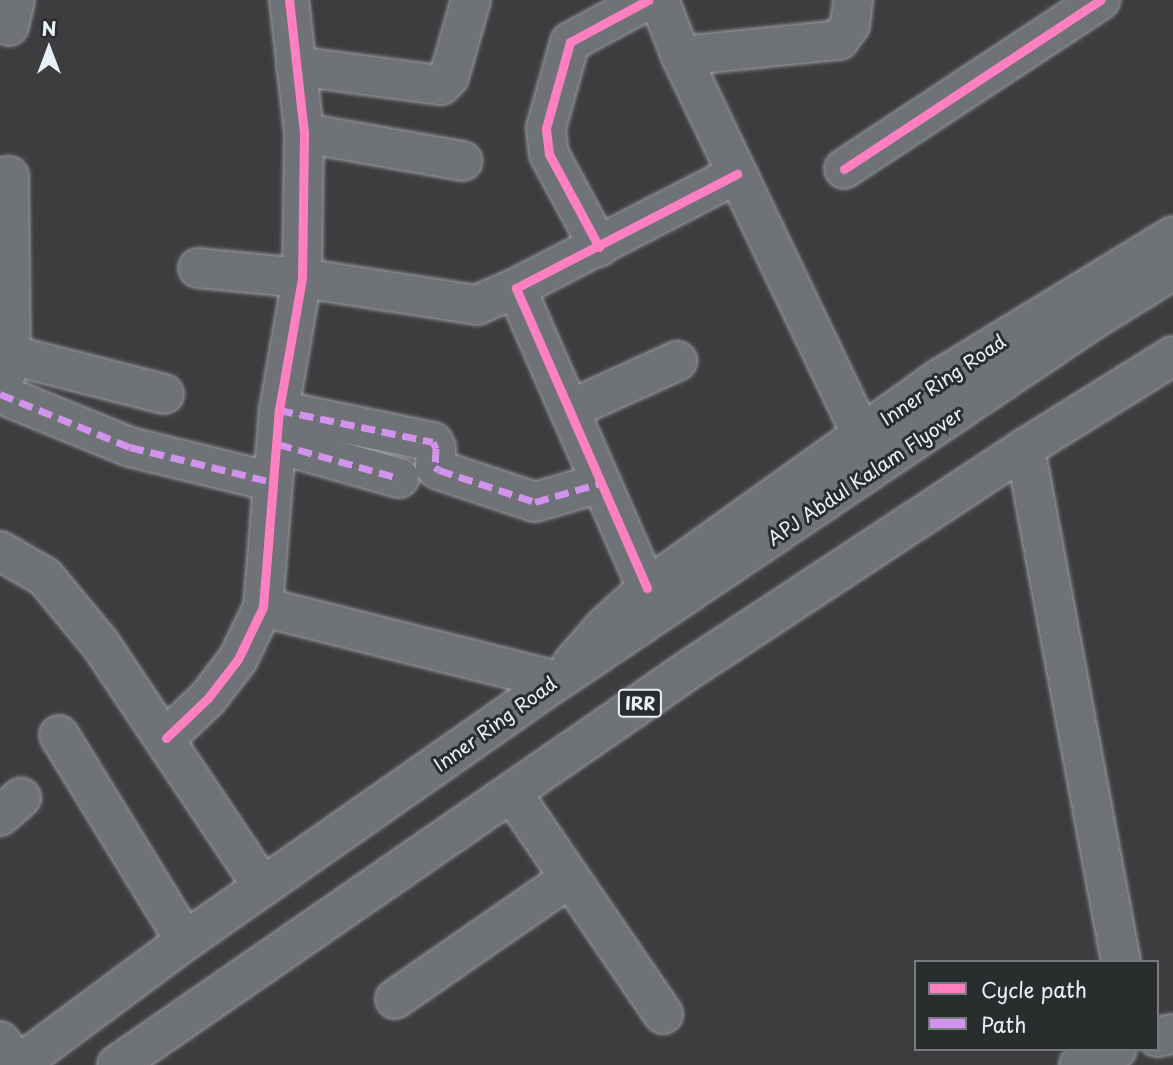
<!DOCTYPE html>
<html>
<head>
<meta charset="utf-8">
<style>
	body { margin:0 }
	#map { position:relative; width:1173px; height:1065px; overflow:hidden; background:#3d3c3f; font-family:"Playpen Sans",sans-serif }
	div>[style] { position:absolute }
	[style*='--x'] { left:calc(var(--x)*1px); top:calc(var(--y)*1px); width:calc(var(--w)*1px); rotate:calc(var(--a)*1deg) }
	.roads { filter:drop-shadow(0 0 2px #9e9fa2) drop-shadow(0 0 2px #9e9fa2) }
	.minor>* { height:38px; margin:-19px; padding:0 19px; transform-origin:19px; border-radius:19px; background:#6f7276 }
	.major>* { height:38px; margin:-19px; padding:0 19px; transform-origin:19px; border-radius:19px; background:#6f7276 }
	.highway>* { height:38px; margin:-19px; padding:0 19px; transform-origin:19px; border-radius:19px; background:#6f7276 }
	.quiet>* { height:7px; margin-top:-3.5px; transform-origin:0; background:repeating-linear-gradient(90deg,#d193ec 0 14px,transparent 0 21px) }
	.cycleway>* { height:9px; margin:-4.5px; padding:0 4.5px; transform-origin:4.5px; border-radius:4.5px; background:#ff80c0 }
	span { translate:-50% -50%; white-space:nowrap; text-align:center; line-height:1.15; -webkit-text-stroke:6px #2a2d2e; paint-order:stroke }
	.shield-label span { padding:2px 5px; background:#2a2d2e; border:2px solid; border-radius:5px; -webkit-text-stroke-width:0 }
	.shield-label { font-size:18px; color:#e8f1f8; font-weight:700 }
	.street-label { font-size:19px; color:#e8f1f8 }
	.legend { position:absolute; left:914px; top:960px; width:245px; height:91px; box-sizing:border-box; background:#2a2d2e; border:2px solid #767b7f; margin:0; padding:9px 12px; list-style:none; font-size:21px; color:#e8f1f8 }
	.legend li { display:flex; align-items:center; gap:14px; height:35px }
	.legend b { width:35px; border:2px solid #767b7f }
	.north { position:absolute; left:14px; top:14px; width:70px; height:70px; -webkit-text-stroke:5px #2a2d2e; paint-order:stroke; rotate:0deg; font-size:19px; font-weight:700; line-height:28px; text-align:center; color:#e8f1f8 }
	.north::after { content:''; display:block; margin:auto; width:24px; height:32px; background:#e8f1f8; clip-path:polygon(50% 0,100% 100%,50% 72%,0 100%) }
</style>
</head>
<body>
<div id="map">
	<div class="roads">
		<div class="minor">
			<i style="--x:659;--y:0;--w:60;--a:68.6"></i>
			<i style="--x:681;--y:56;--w:420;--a:64.5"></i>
			<i style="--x:9;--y:26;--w:27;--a:-77"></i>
			<i style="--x:681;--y:56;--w:159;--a:-5.8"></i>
			<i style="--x:839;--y:40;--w:19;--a:-54"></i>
			<i style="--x:850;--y:25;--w:25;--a:-83"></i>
			<i style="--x:296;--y:66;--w:146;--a:7.5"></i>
			<i style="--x:441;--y:85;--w:11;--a:-45"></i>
			<i style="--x:449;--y:77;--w:80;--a:-74.1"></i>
			<i style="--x:304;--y:133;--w:161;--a:10"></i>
			<i style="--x:844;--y:169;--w:307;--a:-33.4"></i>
			<i style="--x:0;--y:177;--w:9;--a:-6"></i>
			<i style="--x:9;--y:176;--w:179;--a:89.4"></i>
			<i style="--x:11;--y:355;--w:40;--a:106"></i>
			<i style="--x:599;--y:247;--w:106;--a:-118.3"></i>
			<i style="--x:549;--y:154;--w:26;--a:-97"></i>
			<i style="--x:546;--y:128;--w:89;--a:-74.4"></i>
			<i style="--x:570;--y:42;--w:89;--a:-28.3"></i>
			<i style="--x:198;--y:268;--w:104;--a:5.5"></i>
			<i style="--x:302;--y:278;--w:177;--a:8.8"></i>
			<i style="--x:477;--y:305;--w:43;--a:-23.6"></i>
			<i style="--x:11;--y:355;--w:158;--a:14.3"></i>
			<i style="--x:0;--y:394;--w:140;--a:22.2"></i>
			<i style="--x:130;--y:447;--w:146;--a:13.8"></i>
			<i style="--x:279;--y:410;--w:157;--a:11.7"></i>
			<i style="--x:433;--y:442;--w:7;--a:63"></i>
			<i style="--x:436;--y:448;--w:19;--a:93"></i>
			<i style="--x:435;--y:467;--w:5;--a:37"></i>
			<i style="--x:439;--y:470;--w:101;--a:18.4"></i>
			<i style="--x:535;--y:502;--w:69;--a:-16.1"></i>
			<i style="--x:569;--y:410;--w:119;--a:-24.4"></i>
			<i style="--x:278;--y:444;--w:126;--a:15.7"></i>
			<i style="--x:1025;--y:448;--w:523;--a:79.42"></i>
			<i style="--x:0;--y:551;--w:52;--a:30"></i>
			<i style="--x:45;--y:577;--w:88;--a:50.5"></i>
			<i style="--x:101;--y:645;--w:291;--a:56.2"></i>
			<i style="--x:647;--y:588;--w:327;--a:-113.6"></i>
			<i style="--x:516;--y:288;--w:249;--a:-27.3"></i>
			<i style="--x:263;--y:607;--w:303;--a:14.1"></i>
			<i style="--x:59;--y:735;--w:241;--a:58.5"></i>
			<i style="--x:166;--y:738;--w:58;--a:-43.6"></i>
			<i style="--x:208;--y:698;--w:49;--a:-52.4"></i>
			<i style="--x:238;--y:659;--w:58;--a:-64.3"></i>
			<i style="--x:263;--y:607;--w:198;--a:-85.4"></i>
			<i style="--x:279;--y:410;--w:134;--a:-80.1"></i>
			<i style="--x:302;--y:278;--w:145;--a:-89.2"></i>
			<i style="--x:304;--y:133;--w:134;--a:-96.4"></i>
			<i style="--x:512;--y:793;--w:103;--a:55.7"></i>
			<i style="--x:0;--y:816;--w:28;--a:-41"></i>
			<i style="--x:395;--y:999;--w:213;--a:-34.7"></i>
			<i style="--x:570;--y:878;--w:165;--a:55.6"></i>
			<i style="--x:1157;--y:1037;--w:16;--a:-11"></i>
			<i style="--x:0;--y:1041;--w:30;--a:53"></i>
			<i style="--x:1079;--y:1065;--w:41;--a:-22.8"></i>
		</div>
		<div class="major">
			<i style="--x:572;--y:664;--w:50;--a:-49"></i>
			<i style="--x:605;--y:626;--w:57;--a:-42.1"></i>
			<i style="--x:647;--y:588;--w:359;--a:-35.6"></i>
			<i style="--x:939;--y:379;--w:274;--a:-31.4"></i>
		</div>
		<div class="highway">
			<i style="--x:18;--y:1065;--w:208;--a:-36.6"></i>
			<i style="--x:185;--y:941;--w:454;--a:-35"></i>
			<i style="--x:557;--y:681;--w:651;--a:-33.98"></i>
			<i style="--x:1097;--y:317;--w:89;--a:-31.7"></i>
			<i style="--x:117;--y:1065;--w:697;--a:-34.65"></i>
			<i style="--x:690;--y:669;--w:401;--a:-33.4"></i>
			<i style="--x:1025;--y:448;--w:174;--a:-31.9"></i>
		</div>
	</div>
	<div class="quiet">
		<i style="--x:0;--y:394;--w:140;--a:22.2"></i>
		<i style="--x:130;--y:447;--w:146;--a:13.8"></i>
		<i style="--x:279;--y:410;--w:157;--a:11.7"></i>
		<i style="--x:433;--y:442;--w:7;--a:63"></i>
		<i style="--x:436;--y:448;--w:19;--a:93"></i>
		<i style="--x:435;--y:467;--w:5;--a:37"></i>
		<i style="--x:439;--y:470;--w:101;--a:18.4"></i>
		<i style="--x:535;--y:502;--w:69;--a:-16.1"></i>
		<i style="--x:278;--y:444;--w:126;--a:15.7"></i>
	</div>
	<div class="cycleway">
		<i style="--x:844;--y:169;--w:307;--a:-33.4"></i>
		<i style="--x:599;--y:247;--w:106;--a:-118.3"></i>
		<i style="--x:549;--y:154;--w:26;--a:-97"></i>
		<i style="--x:546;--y:128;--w:89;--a:-74.4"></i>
		<i style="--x:570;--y:42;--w:89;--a:-28.3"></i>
		<i style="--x:647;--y:588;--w:327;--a:-113.6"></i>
		<i style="--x:516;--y:288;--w:249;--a:-27.3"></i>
		<i style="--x:166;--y:738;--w:58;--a:-43.6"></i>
		<i style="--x:208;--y:698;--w:49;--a:-52.4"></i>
		<i style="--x:238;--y:659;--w:58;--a:-64.3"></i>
		<i style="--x:263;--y:607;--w:198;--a:-85.4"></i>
		<i style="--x:279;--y:410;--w:134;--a:-80.1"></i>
		<i style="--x:302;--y:278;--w:145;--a:-89.2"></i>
		<i style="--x:304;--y:133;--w:134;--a:-96.4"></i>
	</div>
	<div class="shield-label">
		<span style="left:640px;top:703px">IRR</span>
	</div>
	<div class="street-label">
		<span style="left:943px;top:380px;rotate:-34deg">Inner Ring Road</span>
		<span style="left:865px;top:476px;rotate:-34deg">APJ Abdul Kalam Flyover</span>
		<span style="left:495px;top:724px;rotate:-36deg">Inner Ring Road</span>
	</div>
	<ul class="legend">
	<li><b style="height:9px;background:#ff80c0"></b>Cycle path</li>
	<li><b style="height:9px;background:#d193ec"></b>Path</li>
	</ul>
	<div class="north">N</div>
</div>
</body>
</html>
